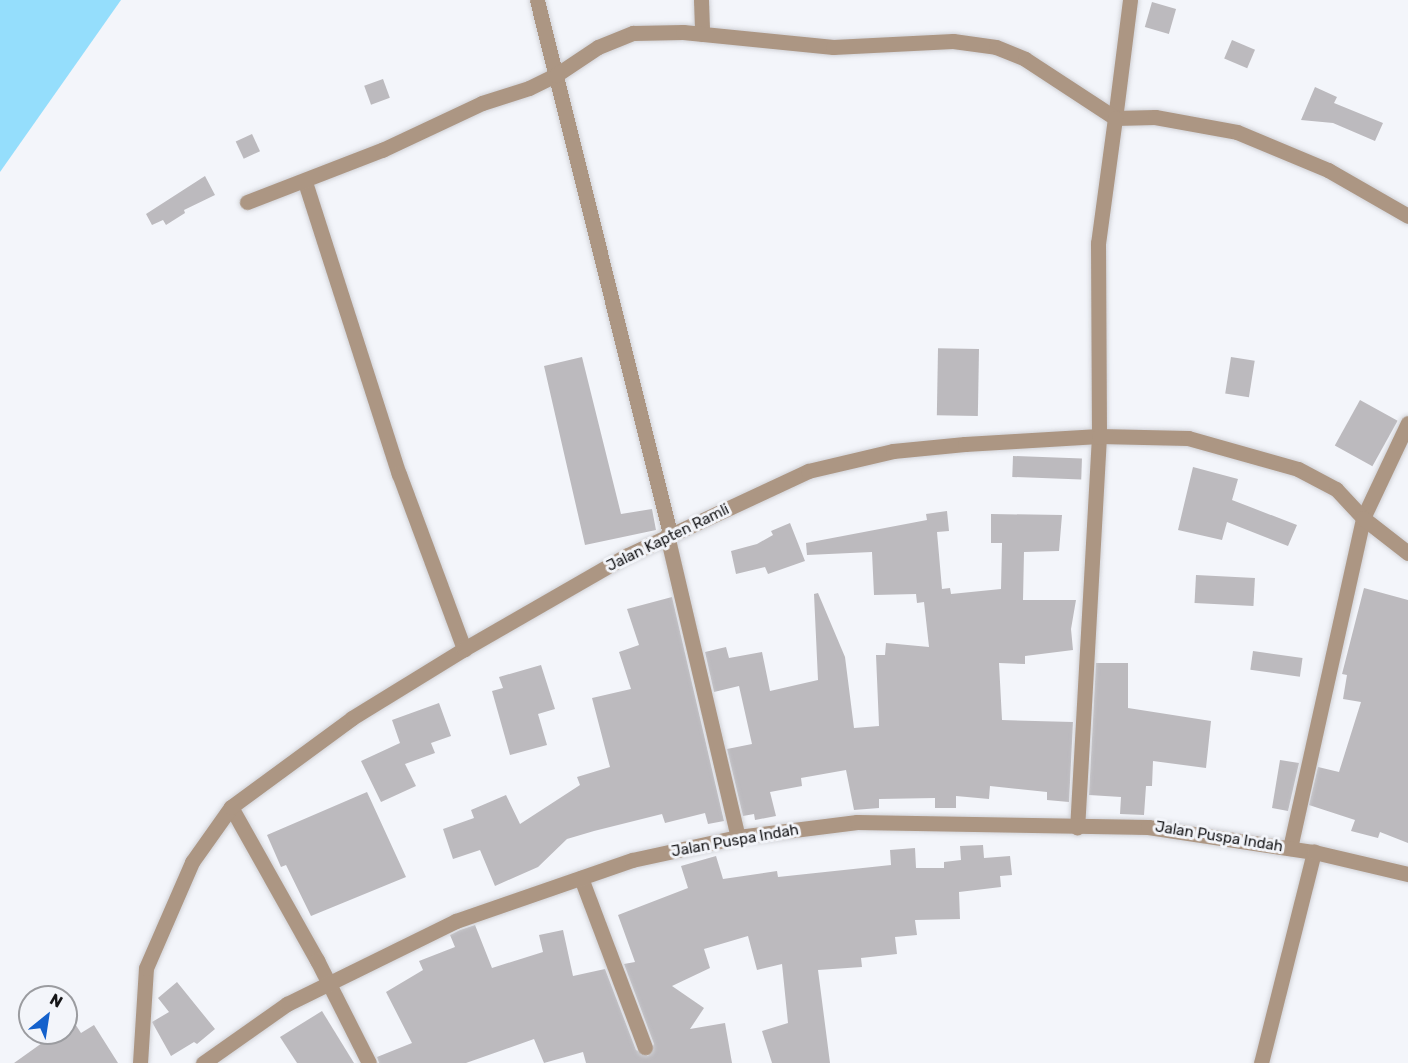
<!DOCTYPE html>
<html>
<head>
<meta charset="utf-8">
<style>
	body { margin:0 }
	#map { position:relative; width:1408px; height:1063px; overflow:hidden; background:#f3f5fa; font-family:Rubik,sans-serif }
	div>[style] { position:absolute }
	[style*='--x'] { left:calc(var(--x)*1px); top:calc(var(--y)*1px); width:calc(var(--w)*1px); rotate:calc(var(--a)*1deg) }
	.water>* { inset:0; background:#95defc }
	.building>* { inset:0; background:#bcbabe; transform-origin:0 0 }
	.roads { filter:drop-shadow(0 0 2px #d0d1d6) drop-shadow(0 0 2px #d0d1d6) }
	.minor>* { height:15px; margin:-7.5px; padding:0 7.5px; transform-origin:7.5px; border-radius:7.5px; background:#ac9683 }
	span { translate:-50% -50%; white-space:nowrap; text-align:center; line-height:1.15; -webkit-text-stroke:6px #f3f5fa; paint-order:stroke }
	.street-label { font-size:15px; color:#161618 }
	.north { position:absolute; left:18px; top:985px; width:60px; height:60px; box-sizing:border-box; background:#f3f5fa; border:2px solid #9b9ca0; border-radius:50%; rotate:30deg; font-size:16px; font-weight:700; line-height:24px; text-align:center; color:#161618 }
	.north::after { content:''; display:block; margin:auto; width:21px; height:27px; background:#1461cc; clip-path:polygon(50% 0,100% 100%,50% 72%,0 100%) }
</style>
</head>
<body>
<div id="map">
	<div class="water">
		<i style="clip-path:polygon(0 0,121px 0,0 172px)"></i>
	</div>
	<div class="building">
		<i style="left:1152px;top:2px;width:25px;height:26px;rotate:16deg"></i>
		<i style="left:1232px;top:40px;width:25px;height:20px;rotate:23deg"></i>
		<i style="left:383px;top:79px;width:20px;height:20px;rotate:70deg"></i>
		<i style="clip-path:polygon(1315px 87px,1337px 97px,1334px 103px,1383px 123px,1375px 141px,1333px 123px,1301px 120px)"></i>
		<i style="left:252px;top:134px;width:19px;height:18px;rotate:65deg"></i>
		<i style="clip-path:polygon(205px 176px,215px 195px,184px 210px,185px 213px,166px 225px,163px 220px,152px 225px,146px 214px)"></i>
		<i style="left:979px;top:349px;width:67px;height:41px;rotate:91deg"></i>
		<i style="clip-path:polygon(582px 357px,621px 514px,652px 509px,656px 530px,585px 545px,544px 366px)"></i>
		<i style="left:1231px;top:357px;width:24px;height:37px;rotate:9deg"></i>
		<i style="left:1360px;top:400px;width:43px;height:52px;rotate:29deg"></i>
		<i style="left:1013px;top:456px;width:69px;height:21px;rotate:2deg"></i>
		<i style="clip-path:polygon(1193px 467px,1238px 479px,1232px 500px,1297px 525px,1288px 546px,1227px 522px,1222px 540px,1178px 530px)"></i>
		<i style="clip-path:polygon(947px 511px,949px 531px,937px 532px,942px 589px,950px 588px,951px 594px,1001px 589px,1002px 543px,991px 543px,991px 514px,1062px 515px,1059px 551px,1024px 552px,1023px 600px,1076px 600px,1071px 629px,1073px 650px,1025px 656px,1025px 664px,999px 663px,1002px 720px,1073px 722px,1069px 802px,1047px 800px,1047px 792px,990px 786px,989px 799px,956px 796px,956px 808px,935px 808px,935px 798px,879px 799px,879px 808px,854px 810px,846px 770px,801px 778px,802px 786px,770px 792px,776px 816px,755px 820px,754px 814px,743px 816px,727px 749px,752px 744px,739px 686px,714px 692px,705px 652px,726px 647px,729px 658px,762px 652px,770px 691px,818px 680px,814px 594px,818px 593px,845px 657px,854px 728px,879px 726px,876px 655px,885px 655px,886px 643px,929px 647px,924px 602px,917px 603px,916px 594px,874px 595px,872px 552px,807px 555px,806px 543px,927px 520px,926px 514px)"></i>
		<i style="clip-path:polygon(790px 523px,805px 561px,768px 574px,765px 567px,736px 574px,731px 551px,757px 544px,773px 535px,771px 531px)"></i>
		<i style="left:1196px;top:575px;width:59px;height:28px;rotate:3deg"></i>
		<i style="clip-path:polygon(1364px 588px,1408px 600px,1408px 843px,1380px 832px,1378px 838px,1351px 831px,1355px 820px,1309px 805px,1318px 767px,1339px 772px,1361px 702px,1343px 699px,1347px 675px,1342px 674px)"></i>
		<i style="clip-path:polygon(672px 597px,724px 821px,708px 824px,705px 813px,665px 823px,662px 814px,594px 831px,567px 839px,538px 867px,495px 886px,480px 850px,453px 859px,443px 829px,474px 818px,471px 810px,506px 795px,520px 824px,580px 785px,577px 777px,610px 767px,592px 698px,631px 689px,619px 652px,639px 645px,627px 609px)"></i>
		<i style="left:1253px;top:651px;width:50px;height:19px;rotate:8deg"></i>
		<i style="clip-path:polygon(1096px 663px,1128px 663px,1128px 708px,1211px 721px,1206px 768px,1153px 761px,1152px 786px,1146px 786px,1144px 815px,1120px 814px,1121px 797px,1089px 795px)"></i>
		<i style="clip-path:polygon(541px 665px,555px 709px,538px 714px,547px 745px,510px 755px,492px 691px,503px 688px,499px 677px)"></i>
		<i style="clip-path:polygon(439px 703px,451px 736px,431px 743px,435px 753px,405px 764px,416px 786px,381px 802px,361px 761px,400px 743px,392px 720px)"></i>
		<i style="clip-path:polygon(1280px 760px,1299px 763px,1288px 811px,1272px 808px)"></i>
		<i style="clip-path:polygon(367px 792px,406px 877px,311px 916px,286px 865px,281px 867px,267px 835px)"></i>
		<i style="clip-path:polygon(983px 845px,984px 858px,1010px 856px,1012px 875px,1000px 876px,1001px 887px,959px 892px,960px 919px,915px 920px,917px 935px,895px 937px,897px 954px,861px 958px,862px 967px,818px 970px,830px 1063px,772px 1063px,762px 1031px,788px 1023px,782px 964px,757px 970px,748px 936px,704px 949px,710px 968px,672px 986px,704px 1008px,690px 1029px,725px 1023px,732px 1063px,586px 1063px,583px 1052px,544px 1063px,534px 1039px,466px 1063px,379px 1063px,377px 1057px,412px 1043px,386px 992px,423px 970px,419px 961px,455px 947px,450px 935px,460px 930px,475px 925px,492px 968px,543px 952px,539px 935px,563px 930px,573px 976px,605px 969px,636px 1050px,648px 1056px,654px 1044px,624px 964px,635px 962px,618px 915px,688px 888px,681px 866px,716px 856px,723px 879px,777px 871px,778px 877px,891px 865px,890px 850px,915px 848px,916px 868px,944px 868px,944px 862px,961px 860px,960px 846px)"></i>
		<i style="clip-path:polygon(177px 982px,215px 1029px,197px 1044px,194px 1042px,171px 1056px,152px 1022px,169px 1012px,158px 998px)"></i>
		<i style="clip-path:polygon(66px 1010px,81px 1033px,94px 1025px,118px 1063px,14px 1063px,56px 1033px,66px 1033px)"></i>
		<i style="clip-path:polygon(322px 1011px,354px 1063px,297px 1063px,280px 1037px)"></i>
	</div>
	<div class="roads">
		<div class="minor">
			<i style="--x:537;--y:0;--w:550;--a:76.01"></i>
			<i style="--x:701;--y:0;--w:34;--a:88"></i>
			<i style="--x:1130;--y:0;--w:119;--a:97.2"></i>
			<i style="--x:1115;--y:118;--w:40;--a:-1.4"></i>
			<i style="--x:1155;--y:117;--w:83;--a:10.4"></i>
			<i style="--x:1237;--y:132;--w:99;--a:22.7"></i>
			<i style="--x:1328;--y:170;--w:92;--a:29.9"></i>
			<i style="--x:305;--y:182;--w:307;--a:72.2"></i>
			<i style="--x:399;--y:474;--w:187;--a:69.6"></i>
			<i style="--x:247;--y:202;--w:145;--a:-21.1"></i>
			<i style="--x:382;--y:150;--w:110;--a:-25.2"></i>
			<i style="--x:482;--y:103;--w:49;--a:-17.7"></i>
			<i style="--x:529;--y:88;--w:30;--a:-26"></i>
			<i style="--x:556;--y:75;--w:50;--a:-33.7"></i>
			<i style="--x:598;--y:47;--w:38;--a:-22"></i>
			<i style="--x:633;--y:33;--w:50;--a:-1.1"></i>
			<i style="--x:683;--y:32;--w:151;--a:5.7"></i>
			<i style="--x:833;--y:47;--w:120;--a:-2.9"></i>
			<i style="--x:953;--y:41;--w:43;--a:7.9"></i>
			<i style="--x:996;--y:47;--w:31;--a:22"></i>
			<i style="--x:1025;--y:59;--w:108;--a:33.2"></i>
			<i style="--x:1115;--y:118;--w:126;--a:97.7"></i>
			<i style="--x:1098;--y:243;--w:193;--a:89.7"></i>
			<i style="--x:1099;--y:436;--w:392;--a:93.2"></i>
			<i style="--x:667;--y:535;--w:310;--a:76.8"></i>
			<i style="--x:231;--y:807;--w:176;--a:60.7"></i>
			<i style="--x:317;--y:960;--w:115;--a:63.2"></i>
			<i style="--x:1290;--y:848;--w:338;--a:-77.5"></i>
			<i style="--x:1363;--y:518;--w:105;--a:-64.7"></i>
			<i style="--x:581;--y:878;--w:181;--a:69.3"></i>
			<i style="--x:140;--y:1063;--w:95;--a:-86.4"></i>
			<i style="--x:146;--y:968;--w:116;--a:-66.5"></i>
			<i style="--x:192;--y:862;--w:67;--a:-54.7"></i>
			<i style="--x:231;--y:807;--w:150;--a:-36.3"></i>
			<i style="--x:352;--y:718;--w:132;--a:-31.6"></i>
			<i style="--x:464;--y:649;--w:187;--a:-29.9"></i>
			<i style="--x:626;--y:556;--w:201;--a:-25"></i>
			<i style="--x:808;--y:471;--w:87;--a:-13.2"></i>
			<i style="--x:893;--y:451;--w:72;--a:-5.6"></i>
			<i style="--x:965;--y:444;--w:134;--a:-3.4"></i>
			<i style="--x:1099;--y:436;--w:89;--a:1.3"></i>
			<i style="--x:1188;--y:438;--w:114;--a:15.7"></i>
			<i style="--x:1298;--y:469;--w:43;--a:27.8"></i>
			<i style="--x:1336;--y:489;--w:40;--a:47"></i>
			<i style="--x:1363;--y:518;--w:57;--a:37.9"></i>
			<i style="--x:203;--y:1063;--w:103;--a:-35.1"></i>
			<i style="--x:287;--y:1004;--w:188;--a:-26.2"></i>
			<i style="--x:456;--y:921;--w:186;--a:-19.1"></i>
			<i style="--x:632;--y:860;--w:108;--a:-12.2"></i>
			<i style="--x:738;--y:837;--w:120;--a:-7.2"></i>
			<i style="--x:857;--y:822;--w:291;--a:1"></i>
			<i style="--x:1148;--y:827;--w:168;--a:8.6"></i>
			<i style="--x:1261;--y:1063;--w:218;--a:-75.9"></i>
			<i style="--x:1314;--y:852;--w:97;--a:13.2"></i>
		</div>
	</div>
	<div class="street-label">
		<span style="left:668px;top:538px;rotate:-26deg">Jalan Kapten Ramli</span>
		<span style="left:1219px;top:837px;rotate:9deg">Jalan Puspa Indah</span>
		<span style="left:735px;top:841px;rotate:-10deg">Jalan Puspa Indah</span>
	</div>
	<div class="north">N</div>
</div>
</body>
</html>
